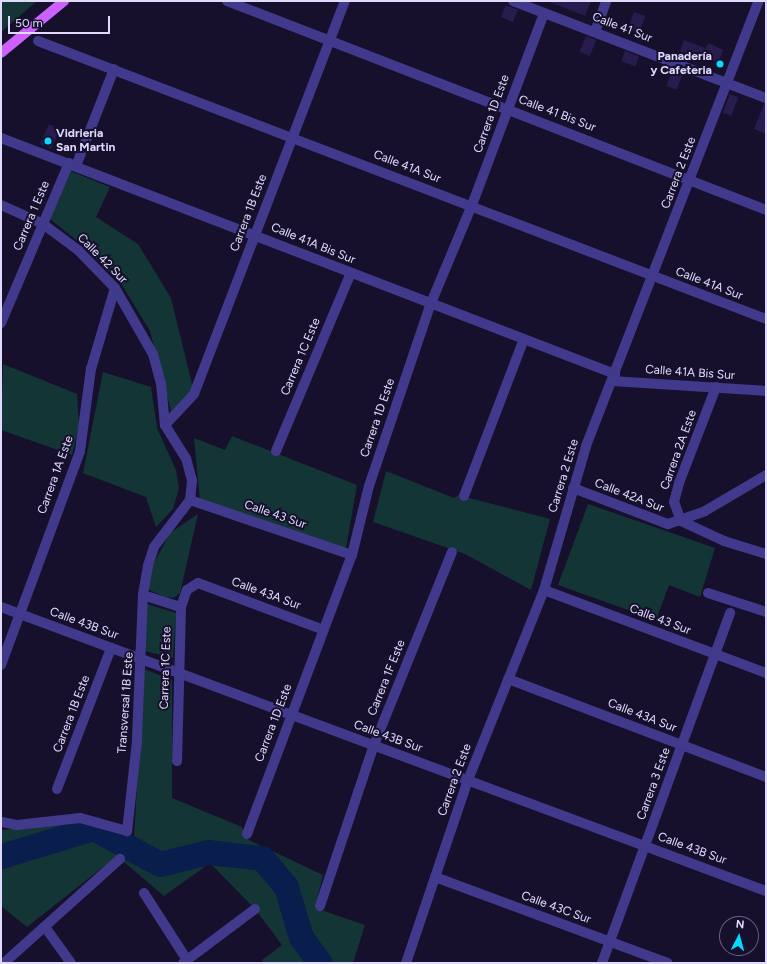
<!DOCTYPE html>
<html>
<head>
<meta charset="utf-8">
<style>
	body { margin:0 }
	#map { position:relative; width:767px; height:964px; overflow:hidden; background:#16102c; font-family:Figtree,sans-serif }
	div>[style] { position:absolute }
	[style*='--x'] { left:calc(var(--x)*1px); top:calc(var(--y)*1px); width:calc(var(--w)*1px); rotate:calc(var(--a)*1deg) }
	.green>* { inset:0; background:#133536 }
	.river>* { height:25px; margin:-12.5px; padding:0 12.5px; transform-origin:12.5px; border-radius:12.5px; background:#091e4c }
	.building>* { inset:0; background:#281b4d; transform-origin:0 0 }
	.minor>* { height:10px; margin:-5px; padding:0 5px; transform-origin:5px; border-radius:5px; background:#41398c }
	.major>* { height:10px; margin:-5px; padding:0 5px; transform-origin:5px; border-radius:5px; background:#cc61ff }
	.dots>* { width:11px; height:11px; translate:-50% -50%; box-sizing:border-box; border:2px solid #16102c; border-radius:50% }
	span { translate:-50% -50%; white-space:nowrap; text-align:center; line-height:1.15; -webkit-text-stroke:4px #16102c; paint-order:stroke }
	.street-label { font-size:12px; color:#e0daff }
	.poi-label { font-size:12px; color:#e0daff; font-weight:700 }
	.right { translate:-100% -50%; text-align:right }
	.left { translate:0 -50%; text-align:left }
	.frame { position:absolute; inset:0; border:2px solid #e0daff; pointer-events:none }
	.north { position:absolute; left:719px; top:916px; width:40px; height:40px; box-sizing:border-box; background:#16102c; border:1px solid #676180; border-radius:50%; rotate:6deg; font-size:11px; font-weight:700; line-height:16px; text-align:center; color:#e0daff }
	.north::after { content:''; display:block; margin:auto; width:14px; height:18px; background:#06daff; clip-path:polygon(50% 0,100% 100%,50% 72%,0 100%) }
	.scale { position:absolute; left:8px; top:16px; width:102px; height:18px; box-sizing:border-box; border:2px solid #e0daff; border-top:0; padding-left:5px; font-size:12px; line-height:14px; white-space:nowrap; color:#e0daff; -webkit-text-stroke:3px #16102c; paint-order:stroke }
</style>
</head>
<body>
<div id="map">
	<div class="green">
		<i style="clip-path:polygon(1px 1px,37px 1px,1px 32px)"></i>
		<i style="clip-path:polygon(70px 171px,110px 187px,96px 217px,138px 244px,171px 298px,193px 388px,171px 411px,150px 331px,122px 285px,86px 248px,50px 219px)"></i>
		<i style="clip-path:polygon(3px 364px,77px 394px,79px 426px,72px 455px,1px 430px)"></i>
		<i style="clip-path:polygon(103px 372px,151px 387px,157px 428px,176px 470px,179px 488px,173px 509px,156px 527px,146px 497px,83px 473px)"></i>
		<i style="clip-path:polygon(232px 436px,357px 485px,346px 548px,200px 501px,194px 438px,225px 450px)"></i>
		<i style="clip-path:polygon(386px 471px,454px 498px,458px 495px,550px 519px,531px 590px,465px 554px,373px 522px)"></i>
		<i style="clip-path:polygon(588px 504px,715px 548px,700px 597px,669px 585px,656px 620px,558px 585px)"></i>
		<i style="clip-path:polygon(198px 514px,180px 593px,174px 598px,165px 597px,147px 589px,149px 572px,170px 533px)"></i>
		<i style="clip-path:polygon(147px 604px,176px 613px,173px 658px,145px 651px)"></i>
		<i style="clip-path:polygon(144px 669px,172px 680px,172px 798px,242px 827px,247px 839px,323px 875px,315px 908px,365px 925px,353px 963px,264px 963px,262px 960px,282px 945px,255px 909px,210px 863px,164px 896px,117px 856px,27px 927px,1px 906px,1px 830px,92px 822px,134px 838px)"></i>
	</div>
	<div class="river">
		<i style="--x:1;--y:856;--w:96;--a:-16.9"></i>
		<i style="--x:93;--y:828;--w:76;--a:28.2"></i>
		<i style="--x:160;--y:864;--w:49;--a:-14"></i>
		<i style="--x:208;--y:852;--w:54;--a:6.3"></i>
		<i style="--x:262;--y:858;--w:38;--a:50"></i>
		<i style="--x:286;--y:887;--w:52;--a:73.3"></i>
		<i style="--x:301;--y:937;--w:32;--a:54"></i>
	</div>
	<div class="building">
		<i style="clip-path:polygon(547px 1px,591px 1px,585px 16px)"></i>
		<i style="left:506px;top:5px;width:13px;height:13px;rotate:23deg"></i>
		<i style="left:634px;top:12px;width:12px;height:18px;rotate:20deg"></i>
		<i style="left:586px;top:36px;width:11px;height:17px;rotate:22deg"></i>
		<i style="clip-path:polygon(684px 40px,705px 48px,701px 59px,690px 55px,688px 61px,678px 57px)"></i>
		<i style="left:708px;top:43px;width:17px;height:14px;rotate:24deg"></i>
		<i style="left:625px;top:51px;width:15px;height:11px;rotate:20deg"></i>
		<i style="left:673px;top:69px;width:11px;height:18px;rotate:22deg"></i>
		<i style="left:730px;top:94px;width:9px;height:20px;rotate:21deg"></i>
		<i style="clip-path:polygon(764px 104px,766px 104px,766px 134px,754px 129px)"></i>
		<i style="left:49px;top:124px;width:12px;height:22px;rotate:24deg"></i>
	</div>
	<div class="minor">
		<i style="--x:227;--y:1;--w:578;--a:21.19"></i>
		<i style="--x:513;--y:1;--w:271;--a:21"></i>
		<i style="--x:595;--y:32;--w:33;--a:-70"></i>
		<i style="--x:38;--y:41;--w:779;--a:20.9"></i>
		<i style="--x:1;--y:138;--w:658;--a:21.03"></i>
		<i style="--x:76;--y:166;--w:104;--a:-68.6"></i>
		<i style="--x:1;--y:205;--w:46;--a:24.3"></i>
		<i style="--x:43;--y:224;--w:44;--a:36.6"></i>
		<i style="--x:78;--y:250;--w:53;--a:45.8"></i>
		<i style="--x:115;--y:288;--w:76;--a:60.1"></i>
		<i style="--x:153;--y:354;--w:30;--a:75"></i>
		<i style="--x:161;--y:383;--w:42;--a:84.6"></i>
		<i style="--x:165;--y:425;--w:39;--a:58"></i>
		<i style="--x:186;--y:458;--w:24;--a:75"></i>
		<i style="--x:192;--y:481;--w:19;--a:96"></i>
		<i style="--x:190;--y:500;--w:59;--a:127.5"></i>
		<i style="--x:154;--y:547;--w:20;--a:108"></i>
		<i style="--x:148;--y:566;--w:29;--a:100"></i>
		<i style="--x:143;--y:595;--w:146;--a:92.4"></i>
		<i style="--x:137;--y:741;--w:91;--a:96.3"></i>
		<i style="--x:127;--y:831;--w:49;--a:-164.5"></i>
		<i style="--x:80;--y:818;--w:63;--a:173.7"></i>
		<i style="--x:17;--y:825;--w:16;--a:-169"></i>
		<i style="--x:1;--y:323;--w:174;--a:-67"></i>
		<i style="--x:612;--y:381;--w:154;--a:3.7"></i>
		<i style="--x:165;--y:425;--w:42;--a:-46.9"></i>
		<i style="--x:194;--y:394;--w:421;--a:-69"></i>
		<i style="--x:276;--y:451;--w:193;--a:-67.2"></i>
		<i style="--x:573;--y:488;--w:102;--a:20.8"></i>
		<i style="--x:668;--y:524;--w:39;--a:-19"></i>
		<i style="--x:705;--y:511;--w:71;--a:-30.5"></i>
		<i style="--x:464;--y:496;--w:168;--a:-69.1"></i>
		<i style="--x:190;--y:500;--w:171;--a:18.8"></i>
		<i style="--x:681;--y:521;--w:20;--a:-110"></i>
		<i style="--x:674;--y:502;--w:20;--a:-75"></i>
		<i style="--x:679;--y:483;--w:103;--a:-68.9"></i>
		<i style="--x:681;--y:521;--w:47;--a:24.9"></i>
		<i style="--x:724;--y:541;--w:44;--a:17.2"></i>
		<i style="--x:544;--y:590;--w:237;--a:20.5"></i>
		<i style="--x:708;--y:593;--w:61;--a:18.1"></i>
		<i style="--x:143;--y:595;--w:40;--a:18"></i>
		<i style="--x:1;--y:607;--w:816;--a:20.37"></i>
		<i style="--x:1;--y:665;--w:228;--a:-69.7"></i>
		<i style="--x:80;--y:451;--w:83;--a:-82.4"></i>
		<i style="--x:91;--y:369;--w:84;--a:-73.5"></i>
		<i style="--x:508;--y:679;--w:276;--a:20.8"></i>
		<i style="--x:177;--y:761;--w:154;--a:-88.5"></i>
		<i style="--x:181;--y:607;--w:18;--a:-71"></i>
		<i style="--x:187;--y:590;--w:13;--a:-32"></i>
		<i style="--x:198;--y:583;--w:134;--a:20.5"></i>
		<i style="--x:57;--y:789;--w:151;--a:-69"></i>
		<i style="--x:247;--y:834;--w:298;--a:-69.4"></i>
		<i style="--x:352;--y:555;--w:71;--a:-76.2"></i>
		<i style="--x:369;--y:486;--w:193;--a:-71.3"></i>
		<i style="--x:431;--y:303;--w:106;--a:-67.3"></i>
		<i style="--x:472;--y:205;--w:205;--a:-69.4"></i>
		<i style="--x:435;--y:877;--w:248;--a:20.3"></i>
		<i style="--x:144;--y:893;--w:80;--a:57.3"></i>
		<i style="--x:320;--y:906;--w:170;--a:-71.5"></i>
		<i style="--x:374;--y:745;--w:208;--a:-68"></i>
		<i style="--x:45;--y:927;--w:44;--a:54.2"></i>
		<i style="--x:4;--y:963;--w:156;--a:-41.9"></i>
		<i style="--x:183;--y:963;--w:90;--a:-36.9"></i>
		<i style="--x:406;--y:963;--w:193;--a:-71.3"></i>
		<i style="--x:468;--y:780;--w:205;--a:-68.2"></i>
		<i style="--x:544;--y:590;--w:150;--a:-73.7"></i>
		<i style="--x:586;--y:446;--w:477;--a:-68.8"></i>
		<i style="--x:602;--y:963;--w:373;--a:-69.9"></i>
	</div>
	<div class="major">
		<i style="--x:1;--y:53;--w:82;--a:-39.5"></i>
	</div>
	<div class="dots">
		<i style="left:720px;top:64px;background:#06daff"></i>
		<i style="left:48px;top:141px;background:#06daff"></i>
	</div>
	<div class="street-label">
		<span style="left:622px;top:28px;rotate:21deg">Calle 41 Sur</span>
		<span style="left:492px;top:114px;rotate:-70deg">Carrera 1D Este</span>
		<span style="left:557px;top:114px;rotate:21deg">Calle 41 Bis Sur</span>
		<span style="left:407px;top:167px;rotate:21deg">Calle 41A Sur</span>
		<span style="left:679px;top:173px;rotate:-69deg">Carrera 2 Este</span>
		<span style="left:249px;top:213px;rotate:-69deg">Carrera 1B Este</span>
		<span style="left:32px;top:216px;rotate:-67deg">Carrera 1 Este</span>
		<span style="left:313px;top:244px;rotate:22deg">Calle 41A Bis Sur</span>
		<span style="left:102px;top:259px;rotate:45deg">Calle 42 Sur</span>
		<span style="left:709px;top:284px;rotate:21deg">Calle 41A Sur</span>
		<span style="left:301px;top:357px;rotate:-67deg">Carrera 1C Este</span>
		<span style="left:690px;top:373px;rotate:4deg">Calle 41A Bis Sur</span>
		<span style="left:378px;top:418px;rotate:-71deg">Carrera 1D Este</span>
		<span style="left:679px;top:450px;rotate:-70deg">Carrera 2A Este</span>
		<span style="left:56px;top:475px;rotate:-70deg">Carrera 1A Este</span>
		<span style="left:564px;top:476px;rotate:-73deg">Carrera 2 Este</span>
		<span style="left:629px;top:496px;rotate:21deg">Calle 42A Sur</span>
		<span style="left:275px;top:515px;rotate:19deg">Calle 43 Sur</span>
		<span style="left:266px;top:594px;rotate:20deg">Calle 43A Sur</span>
		<span style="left:660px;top:620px;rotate:21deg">Calle 43 Sur</span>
		<span style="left:84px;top:624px;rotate:20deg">Calle 43B Sur</span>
		<span style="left:166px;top:668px;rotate:-88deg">Carrera 1C Este</span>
		<span style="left:387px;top:678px;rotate:-68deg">Carrera 1F Este</span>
		<span style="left:126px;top:703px;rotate:-86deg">Transversal 1B Este</span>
		<span style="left:72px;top:714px;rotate:-69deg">Carrera 1B Este</span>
		<span style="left:642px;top:716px;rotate:21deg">Calle 43A Sur</span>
		<span style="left:274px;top:723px;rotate:-69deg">Carrera 1D Este</span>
		<span style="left:388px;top:737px;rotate:20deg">Calle 43B Sur</span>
		<span style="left:455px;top:780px;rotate:-70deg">Carrera 2 Este</span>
		<span style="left:654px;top:784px;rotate:-70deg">Carrera 3 Este</span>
		<span style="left:692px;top:849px;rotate:20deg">Calle 43B Sur</span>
		<span style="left:556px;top:908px;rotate:20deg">Calle 43C Sur</span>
	</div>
	<div class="poi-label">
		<span class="right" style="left:712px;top:64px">Panadería<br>y Cafeteria</span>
		<span class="left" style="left:56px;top:141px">Vidrieria<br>San Martin</span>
	</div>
	<div class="frame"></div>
	<div class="north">N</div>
	<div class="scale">50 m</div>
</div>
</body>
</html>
